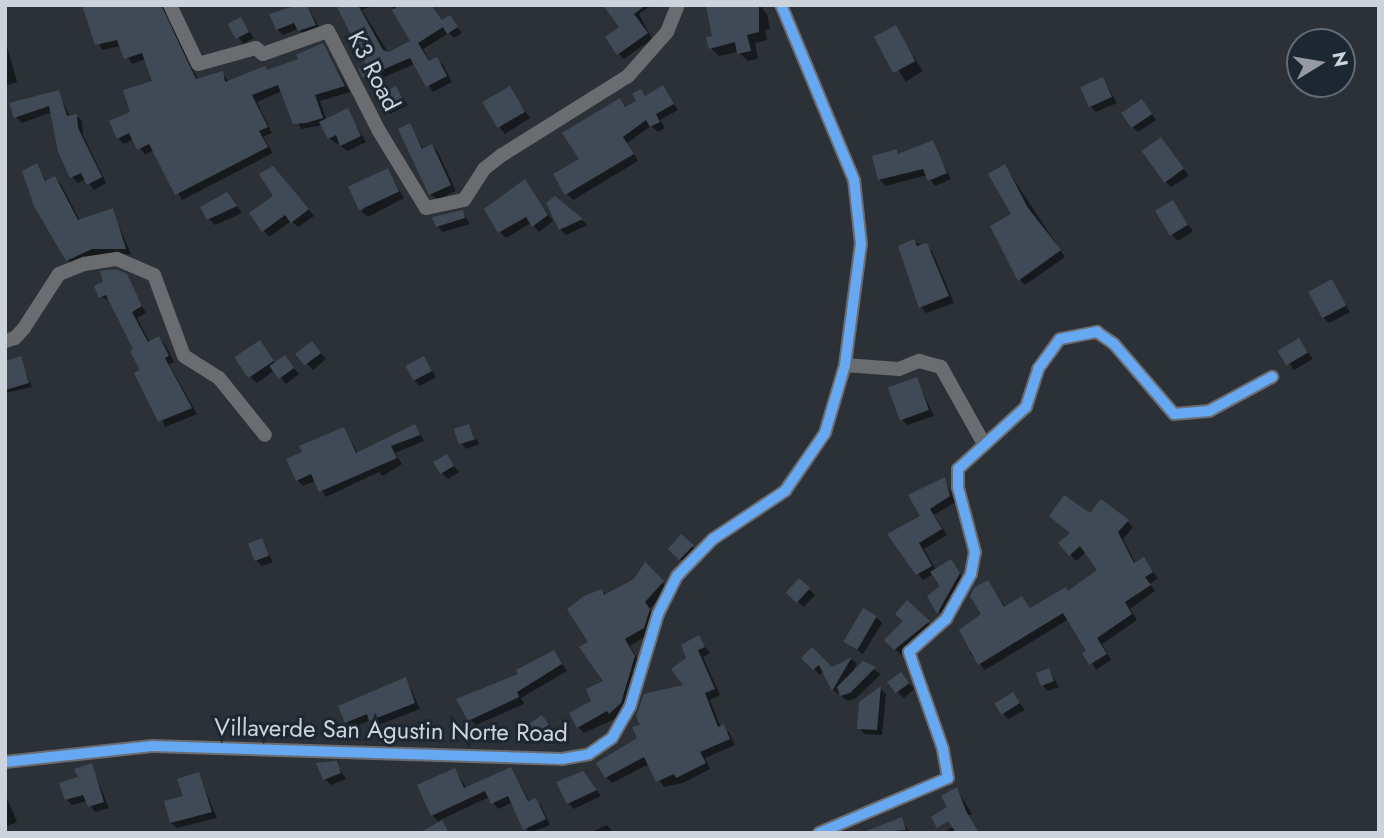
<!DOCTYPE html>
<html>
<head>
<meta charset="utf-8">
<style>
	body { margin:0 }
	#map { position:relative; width:1384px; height:838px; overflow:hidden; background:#2c3137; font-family:Jost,sans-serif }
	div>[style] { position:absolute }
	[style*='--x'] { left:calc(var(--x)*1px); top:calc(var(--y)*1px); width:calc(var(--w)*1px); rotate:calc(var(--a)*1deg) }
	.shadow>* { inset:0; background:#0007; transform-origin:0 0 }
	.building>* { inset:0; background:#404a56; transform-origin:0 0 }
	.minor>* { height:14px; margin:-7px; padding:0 7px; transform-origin:7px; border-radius:7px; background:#6b6c6f }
	.cycleway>* { height:10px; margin:-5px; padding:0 5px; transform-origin:5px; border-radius:5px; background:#66a8f1 }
	span { translate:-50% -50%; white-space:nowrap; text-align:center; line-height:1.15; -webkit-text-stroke:6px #1d2732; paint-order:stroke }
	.street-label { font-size:24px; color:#cdd3db }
	.frame { position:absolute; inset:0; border:7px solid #cdd3db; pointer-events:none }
	.north { position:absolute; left:1286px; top:28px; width:70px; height:70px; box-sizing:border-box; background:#1d2732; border:2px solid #636c76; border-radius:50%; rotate:79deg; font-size:19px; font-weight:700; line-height:28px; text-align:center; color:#cdd3db }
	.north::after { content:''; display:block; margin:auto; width:24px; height:32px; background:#959aa2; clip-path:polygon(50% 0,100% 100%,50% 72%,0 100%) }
</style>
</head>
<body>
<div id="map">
	<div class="shadow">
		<i style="clip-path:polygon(84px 5px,168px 5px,167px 16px,198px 80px,222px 73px,229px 82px,268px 72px,301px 60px,323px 45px,350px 92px,320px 101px,327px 121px,348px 111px,366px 142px,348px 151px,329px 138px,323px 125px,301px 129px,282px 91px,257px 102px,272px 133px,263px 137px,273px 153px,182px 200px,154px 150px,145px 155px,134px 139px,124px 144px,118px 138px,154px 83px,146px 59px,132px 64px,121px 46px,102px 50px)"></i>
		<i style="clip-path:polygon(307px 5px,321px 31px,306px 36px,298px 29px,283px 35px,277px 29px)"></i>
		<i style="clip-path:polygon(338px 5px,374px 5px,362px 10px,389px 54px,413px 41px,391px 5px,433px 5px,443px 22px,450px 17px,462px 33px,454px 38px,449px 33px,423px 49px,430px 62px,437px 59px,443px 65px,452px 82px,433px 92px,415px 64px,370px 83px,364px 77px,368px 66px)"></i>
		<i style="clip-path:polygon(611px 5px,652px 5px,639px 14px,652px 39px,624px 59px,619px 54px,621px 28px)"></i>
		<i style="clip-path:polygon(759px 5px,767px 14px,770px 29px,765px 30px,767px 40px,755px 43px,758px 59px,748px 61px,738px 52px,719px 56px,711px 48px,714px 37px)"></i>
		<i style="clip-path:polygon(241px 20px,254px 38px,243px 44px,230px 25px)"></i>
		<i style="left:895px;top:28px;width:51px;height:20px;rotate:57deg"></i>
		<i style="clip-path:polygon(5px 39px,17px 82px,5px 86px)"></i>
		<i style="clip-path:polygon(1103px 79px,1117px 103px,1096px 112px,1090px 106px)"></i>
		<i style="clip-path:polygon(396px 88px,408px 105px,390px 114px,378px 97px)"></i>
		<i style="clip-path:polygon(509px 88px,530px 118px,505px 134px,500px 128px)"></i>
		<i style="clip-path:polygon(663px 88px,678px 110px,660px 120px,665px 128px,658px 132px,651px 126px,627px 143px,638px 161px,573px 200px,567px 194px,581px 160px,620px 100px,627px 108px,638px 102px,641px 91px,646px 97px)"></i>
		<i style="clip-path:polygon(58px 92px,70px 117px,77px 116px,82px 121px,83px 135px,106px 183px,94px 190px,86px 179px,78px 183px,72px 177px,52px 112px,22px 123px,16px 117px)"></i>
		<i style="clip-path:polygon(1142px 101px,1156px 120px,1138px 132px,1132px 126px)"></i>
		<i style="clip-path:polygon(410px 126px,424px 150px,432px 146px,438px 152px,456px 191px,437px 200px,431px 194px)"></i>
		<i style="clip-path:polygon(1161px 139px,1189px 176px,1171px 187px,1165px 181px)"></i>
		<i style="clip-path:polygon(932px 142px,951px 179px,935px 186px,927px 175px,886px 186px,880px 180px,874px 157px,897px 151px,900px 155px)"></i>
		<i style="clip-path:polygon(37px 166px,47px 182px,55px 178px,61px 184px,80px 221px,112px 210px,131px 254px,99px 255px,74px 266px,68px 260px)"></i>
		<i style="clip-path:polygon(1005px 166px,1065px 257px,1025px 285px,1020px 280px)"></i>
		<i style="clip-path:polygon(387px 170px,404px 198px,368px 217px,362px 212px)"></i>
		<i style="clip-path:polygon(279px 174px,314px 216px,298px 227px,291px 221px,269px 237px,264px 231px)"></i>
		<i style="clip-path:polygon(525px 182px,553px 221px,539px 232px,531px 223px,506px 238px,500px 232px)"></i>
		<i style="clip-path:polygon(227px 194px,242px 213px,215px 225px,209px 219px)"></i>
		<i style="clip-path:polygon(555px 199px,582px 220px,587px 225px,566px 235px,560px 229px)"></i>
		<i style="clip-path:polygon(1172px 203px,1193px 231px,1178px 241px,1172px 235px)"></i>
		<i style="clip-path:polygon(462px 212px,470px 224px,443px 232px,437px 226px)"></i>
		<i style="clip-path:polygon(914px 241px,932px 251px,954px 303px,926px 313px,921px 307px)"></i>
		<i style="clip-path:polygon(126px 275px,146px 313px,137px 318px,150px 343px,159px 338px,165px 344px,174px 362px,169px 364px,197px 414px,165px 427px,136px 350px,111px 301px,101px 297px)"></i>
		<i style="clip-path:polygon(1331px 281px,1350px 312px,1329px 323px,1323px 317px)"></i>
		<i style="clip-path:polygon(1299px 340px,1313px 359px,1294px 370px,1280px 351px)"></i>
		<i style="clip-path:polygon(260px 343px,276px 364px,285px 358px,299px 374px,286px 384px,275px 370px,257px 383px,251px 377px)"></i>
		<i style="clip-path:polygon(317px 349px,326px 359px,313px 370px,298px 354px)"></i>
		<i style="clip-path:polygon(20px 358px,32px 387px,5px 393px,5px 363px)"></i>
		<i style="clip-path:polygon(424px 358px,436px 377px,420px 386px,414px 380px)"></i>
		<i style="clip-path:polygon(916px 379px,934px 416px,907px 425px,902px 419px)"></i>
		<i style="clip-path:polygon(415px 426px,424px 441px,395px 453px,402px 464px,383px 476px,379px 472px,326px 497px,316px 480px,303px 486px,297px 480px,344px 429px,358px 454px)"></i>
		<i style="clip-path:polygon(477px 439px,479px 444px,466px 449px,462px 444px)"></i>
		<i style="clip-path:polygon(446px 456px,459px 472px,448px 479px,442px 473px)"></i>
		<i style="clip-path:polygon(945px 480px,955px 502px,934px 515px,947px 535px,924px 549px,936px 570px,951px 561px,965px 580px,944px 618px,929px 596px,942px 586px,934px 574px,923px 580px,889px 535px,923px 517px)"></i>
		<i style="clip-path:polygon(1090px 516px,1127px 521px,1133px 527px,1123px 539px,1136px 564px,1144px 559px,1158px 578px,1150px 584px,1155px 591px,1130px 609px,1137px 620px,1102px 644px,1111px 660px,1096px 670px,1069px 619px,985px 670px,970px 653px,975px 649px,987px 582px,1006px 608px,1022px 598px,1031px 609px,1068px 592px,1099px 570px,1086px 552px,1076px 561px,1061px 543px)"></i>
		<i style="clip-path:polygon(261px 540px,273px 562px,262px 566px,256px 560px)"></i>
		<i style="clip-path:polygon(692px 546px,698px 552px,686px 564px,676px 555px)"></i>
		<i style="clip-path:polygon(645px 565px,668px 588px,650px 609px,655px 617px,649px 634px,630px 646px,640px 663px,623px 715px,584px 733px,578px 727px,605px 682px,590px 642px,602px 591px,607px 596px,635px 580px)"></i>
		<i style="clip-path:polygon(809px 589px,815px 595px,804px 607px,795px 599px)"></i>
		<i style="clip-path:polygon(907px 602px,934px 628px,901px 655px,887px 640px,905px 621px)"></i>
		<i style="clip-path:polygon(876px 617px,882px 623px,863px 654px,846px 642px)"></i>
		<i style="clip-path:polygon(698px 637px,710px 653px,703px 657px,720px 695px,710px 700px,721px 728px,729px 732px,735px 745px,705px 758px,710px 769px,683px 783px,664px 787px,649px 764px,612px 783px,606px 777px,639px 739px,642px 726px,686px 686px,688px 658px)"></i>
		<i style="clip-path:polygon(554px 652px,567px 671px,521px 698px,524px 704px,476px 725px,470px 719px)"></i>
		<i style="clip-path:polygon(803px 658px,832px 669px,852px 659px,857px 664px,852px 673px,863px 663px,881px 674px,856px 698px,848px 701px,833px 690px,824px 671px,820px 675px)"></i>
		<i style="clip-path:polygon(1049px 670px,1059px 687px,1048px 691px,1042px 685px)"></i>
		<i style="left:901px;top:674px;width:20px;height:14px;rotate:49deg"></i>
		<i style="clip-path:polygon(406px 679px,420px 709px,376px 726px,371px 720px,352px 728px,346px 722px)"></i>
		<i style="clip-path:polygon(880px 688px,886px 694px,882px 735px,865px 734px,859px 728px)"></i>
		<i style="clip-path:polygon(1013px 694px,1025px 710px,1008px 719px,1003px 713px)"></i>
		<i style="clip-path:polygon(548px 723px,554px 732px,544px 738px,538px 733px)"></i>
		<i style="clip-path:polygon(336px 763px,346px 779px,331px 785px,325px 779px)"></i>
		<i style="clip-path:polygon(91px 765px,109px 808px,95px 812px,87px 801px,72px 805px,66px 799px)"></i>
		<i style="clip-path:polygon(511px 769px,530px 802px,535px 800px,541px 806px,550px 825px,529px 833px,513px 802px,498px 809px,489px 797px,440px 820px,450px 833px,437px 833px,440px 823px,432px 815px,455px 770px,467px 789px)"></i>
		<i style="clip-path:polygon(198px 774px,217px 818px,177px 828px,171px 823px)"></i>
		<i style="clip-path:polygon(588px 779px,601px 796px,574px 809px,568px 803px)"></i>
		<i style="clip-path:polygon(957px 790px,972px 814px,958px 819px)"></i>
		<i style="clip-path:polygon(5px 793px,17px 822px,5px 827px)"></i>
		<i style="clip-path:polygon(968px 818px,979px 833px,942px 833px)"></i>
		<i style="clip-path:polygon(901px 819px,910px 833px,888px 833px,886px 825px)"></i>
		<i style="clip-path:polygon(607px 825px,614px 833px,589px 833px)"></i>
	</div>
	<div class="building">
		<i style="clip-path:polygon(82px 5px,161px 5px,196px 79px,223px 71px,225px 82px,265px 66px,267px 70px,298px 59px,296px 55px,323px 43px,345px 86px,315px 95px,323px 118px,306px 123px,293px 124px,278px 85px,252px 95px,268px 127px,259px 131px,268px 147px,175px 195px,149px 144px,137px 150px,129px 133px,117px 139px,109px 121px,130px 112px,123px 90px,152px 81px,142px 53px,124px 59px,117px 40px,95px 45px)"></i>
		<i style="clip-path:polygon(298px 5px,307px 5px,316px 25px,298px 31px,294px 23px,276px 30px,269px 14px)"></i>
		<i style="clip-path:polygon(336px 5px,358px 5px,383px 50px,389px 52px,410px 41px,392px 10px,400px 5px,432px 5px,442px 20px,450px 15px,458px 27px,447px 34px,443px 27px,418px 43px,429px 61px,437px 57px,447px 76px,426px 87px,410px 58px,363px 78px,358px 69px,366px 65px)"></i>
		<i style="clip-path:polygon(603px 5px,646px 5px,634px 14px,648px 33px,617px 55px,605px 37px,619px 27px)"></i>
		<i style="clip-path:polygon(706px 5px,759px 5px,759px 32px,747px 35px,751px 51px,737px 54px,735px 42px,709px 49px,706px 37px,712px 36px)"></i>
		<i style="left:241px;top:17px;width:17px;height:15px;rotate:62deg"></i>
		<i style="left:896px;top:25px;width:41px;height:25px;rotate:62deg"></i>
		<i style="left:1103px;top:77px;width:22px;height:25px;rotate:66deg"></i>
		<i style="clip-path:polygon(663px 85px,674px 104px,656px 114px,660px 122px,650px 127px,646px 120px,623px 137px,634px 154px,565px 195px,553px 174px,579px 159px,562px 133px,620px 98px,625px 107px,636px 101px,632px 94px,641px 89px,645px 96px)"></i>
		<i style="left:396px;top:86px;width:15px;height:22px;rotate:62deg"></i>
		<i style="left:510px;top:86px;width:30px;height:32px;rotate:60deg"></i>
		<i style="clip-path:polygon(59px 90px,67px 116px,77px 114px,78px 128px,102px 177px,87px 185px,81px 173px,70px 178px,58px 152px,49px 106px,14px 118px,9px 103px)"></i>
		<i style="left:1142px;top:99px;width:18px;height:25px;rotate:56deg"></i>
		<i style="clip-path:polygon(348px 108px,361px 136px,340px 146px,336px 135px,328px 139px,319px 122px)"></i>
		<i style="clip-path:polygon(410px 123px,422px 149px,432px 144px,451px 185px,429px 195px,398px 129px)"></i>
		<i style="left:1161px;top:137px;width:39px;height:24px;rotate:54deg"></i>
		<i style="clip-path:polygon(933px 140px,947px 173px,928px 181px,923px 169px,878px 180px,872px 156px,897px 149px,898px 154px)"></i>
		<i style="clip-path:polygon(37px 163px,45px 181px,55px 176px,78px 220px,113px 208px,126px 249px,92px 249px,66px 261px,34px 206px,22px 171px)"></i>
		<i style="clip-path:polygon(1005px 164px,1028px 208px,1061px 250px,1018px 281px,990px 226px,1011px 214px,988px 174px)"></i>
		<i style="clip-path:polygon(273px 166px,309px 209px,291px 223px,285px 215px,262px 232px,249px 213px,273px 196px,259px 174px)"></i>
		<i style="left:388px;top:168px;width:26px;height:44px;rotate:65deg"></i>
		<i style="clip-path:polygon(525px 179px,548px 215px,532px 227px,526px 217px,498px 233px,484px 209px)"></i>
		<i style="clip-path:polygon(227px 192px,237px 206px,207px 220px,200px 207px)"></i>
		<i style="clip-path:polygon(555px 196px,583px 219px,559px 230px,546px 203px)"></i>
		<i style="left:1173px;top:200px;width:29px;height:21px;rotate:59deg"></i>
		<i style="clip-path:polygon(463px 210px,465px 218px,436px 227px,432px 217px)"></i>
		<i style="clip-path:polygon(914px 239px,917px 246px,927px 243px,949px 296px,919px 308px,898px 246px)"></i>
		<i style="clip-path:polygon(116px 269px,127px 274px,142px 306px,132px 312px,148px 342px,159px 336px,169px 356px,165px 358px,192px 408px,158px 422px,134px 373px,140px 370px,130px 351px,133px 349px,106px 295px,99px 298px,94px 286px,103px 282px,100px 271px)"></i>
		<i style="left:1332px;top:279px;width:30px;height:27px;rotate:62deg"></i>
		<i style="left:1299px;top:338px;width:17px;height:25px;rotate:59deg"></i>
		<i style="left:260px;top:340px;width:25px;height:31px;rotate:56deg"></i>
		<i style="left:312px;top:341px;width:15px;height:21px;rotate:53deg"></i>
		<i style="left:285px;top:355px;width:16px;height:19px;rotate:55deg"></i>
		<i style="clip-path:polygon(21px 356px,29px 383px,5px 390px,5px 361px)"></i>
		<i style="left:424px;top:356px;width:17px;height:21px;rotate:62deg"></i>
		<i style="left:917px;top:377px;width:35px;height:31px;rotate:70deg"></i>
		<i style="clip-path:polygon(415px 424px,420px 435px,391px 446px,397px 458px,319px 492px,311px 474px,296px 481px,286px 459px,302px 452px,299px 446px,344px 427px,356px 453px)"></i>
		<i style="left:469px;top:424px;width:16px;height:16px;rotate:72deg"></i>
		<i style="left:447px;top:454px;width:14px;height:16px;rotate:60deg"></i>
		<i style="clip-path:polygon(945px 477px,950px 496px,930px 509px,942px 529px,919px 543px,932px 566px,916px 575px,887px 534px,920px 516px,908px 495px)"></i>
		<i style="clip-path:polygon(1064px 495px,1090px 513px,1101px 499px,1129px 520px,1118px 532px,1134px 563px,1144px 557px,1153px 572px,1145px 577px,1151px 585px,1125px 602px,1132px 614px,1097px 638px,1107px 654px,1089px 665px,1082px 653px,1086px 651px,1063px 613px,978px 665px,959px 630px,981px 614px,970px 596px,974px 588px,988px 580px,1004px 607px,1022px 596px,1030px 608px,1066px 587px,1068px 591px,1097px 570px,1080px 546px,1069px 556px,1058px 543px,1070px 533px,1049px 516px)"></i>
		<i style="clip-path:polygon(681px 534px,694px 545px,679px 560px,668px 549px)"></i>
		<i style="left:262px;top:538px;width:19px;height:15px;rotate:69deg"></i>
		<i style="clip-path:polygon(951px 559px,960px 573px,937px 614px,927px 596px,940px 586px,930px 572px)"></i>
		<i style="clip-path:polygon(645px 562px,664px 581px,645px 602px,650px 609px,644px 628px,625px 639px,635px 656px,621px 703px,609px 714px,607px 711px,577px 728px,569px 713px,591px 701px,586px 689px,603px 681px,579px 647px,588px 642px,567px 609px,584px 596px,602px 589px,604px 595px,634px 579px)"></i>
		<i style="left:799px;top:578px;width:15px;height:20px;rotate:42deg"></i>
		<i style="clip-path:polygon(907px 600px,930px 621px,894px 650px,884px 640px,903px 621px,895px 614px)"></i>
		<i style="left:863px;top:608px;width:16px;height:39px;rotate:30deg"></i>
		<i style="clip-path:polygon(699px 635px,705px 647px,698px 650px,715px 689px,705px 693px,718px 727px,724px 724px,730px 739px,700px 752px,706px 763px,676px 778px,674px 774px,656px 782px,644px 757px,605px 778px,596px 763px,637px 738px,632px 727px,640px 725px,636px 716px,644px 694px,683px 685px,671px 669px,686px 658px,681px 645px)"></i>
		<i style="clip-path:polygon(812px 647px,832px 667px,852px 657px,832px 691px,819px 665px,813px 670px,801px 658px)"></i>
		<i style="clip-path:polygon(554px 650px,562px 664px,517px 692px,519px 697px,468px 721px,456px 699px,518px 674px,516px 670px)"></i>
		<i style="clip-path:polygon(863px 661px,876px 667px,850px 693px,840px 696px,837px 687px)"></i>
		<i style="left:1049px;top:668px;width:14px;height:14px;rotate:69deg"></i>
		<i style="left:901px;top:672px;width:14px;height:17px;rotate:54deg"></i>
		<i style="clip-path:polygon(406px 677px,415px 703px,369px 721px,367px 714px,345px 723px,338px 706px)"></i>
		<i style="clip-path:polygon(881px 686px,877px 730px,857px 729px,859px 702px)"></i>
		<i style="left:1013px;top:692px;width:13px;height:22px;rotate:58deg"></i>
		<i style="left:542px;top:715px;width:12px;height:15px;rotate:55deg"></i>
		<i style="clip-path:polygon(337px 761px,341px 773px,323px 780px,316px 763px)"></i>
		<i style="clip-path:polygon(92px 763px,104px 802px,88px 807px,83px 795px,65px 800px,59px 783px,78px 777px,74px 769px)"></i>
		<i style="clip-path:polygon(511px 767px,528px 801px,536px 798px,546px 819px,523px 830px,508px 796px,491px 804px,485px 791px,431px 816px,417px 785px,455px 768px,464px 788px)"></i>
		<i style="clip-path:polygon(583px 771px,597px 790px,567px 804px,556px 782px)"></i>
		<i style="clip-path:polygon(199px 772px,212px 812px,170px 823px,164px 801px,183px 796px,177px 779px)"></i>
		<i style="clip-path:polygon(957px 787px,966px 811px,979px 833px,956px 833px,948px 821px,937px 828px,931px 817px,947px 807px,941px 796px)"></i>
		<i style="clip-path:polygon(902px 817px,906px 830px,864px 833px,864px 832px)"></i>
		<i style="clip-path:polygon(442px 820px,449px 833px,419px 833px)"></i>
	</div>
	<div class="minor">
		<i style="--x:170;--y:5;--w:65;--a:64.6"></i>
		<i style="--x:198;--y:64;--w:60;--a:-15.4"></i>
		<i style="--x:256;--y:48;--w:9;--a:41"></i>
		<i style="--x:263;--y:54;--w:69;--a:-19.5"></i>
		<i style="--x:328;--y:31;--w:112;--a:63"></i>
		<i style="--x:379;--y:131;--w:90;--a:58.6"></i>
		<i style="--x:426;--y:208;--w:39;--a:-12"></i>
		<i style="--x:464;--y:200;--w:37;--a:-57"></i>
		<i style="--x:484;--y:169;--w:23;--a:-38"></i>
		<i style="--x:502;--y:155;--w:149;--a:-32.1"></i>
		<i style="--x:628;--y:76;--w:59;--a:-48.4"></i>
		<i style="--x:667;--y:32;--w:29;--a:-68"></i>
		<i style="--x:5;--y:341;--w:10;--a:-17"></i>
		<i style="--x:15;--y:338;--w:13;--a:-48"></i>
		<i style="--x:24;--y:328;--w:64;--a:-57.1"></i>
		<i style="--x:59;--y:274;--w:27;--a:-22"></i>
		<i style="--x:84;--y:264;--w:33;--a:-9"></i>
		<i style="--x:117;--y:259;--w:40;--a:23.4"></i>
		<i style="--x:154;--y:275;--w:86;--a:69.7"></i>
		<i style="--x:184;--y:356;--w:41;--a:32.2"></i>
		<i style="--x:219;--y:378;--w:73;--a:51.1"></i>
		<i style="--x:845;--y:365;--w:54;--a:4.2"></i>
		<i style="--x:899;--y:369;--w:22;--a:-22"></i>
		<i style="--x:919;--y:361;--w:23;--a:15"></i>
		<i style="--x:941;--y:367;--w:88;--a:60.8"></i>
		<i style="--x:5;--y:762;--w:148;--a:-6.2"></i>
		<i style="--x:152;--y:746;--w:410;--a:1.8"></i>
		<i style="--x:562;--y:759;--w:27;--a:-10"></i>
		<i style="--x:589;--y:754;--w:28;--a:-35"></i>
		<i style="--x:612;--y:738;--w:36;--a:-60"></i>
		<i style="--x:630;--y:707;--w:97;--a:-73.2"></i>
		<i style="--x:658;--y:614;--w:42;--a:-63.4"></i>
		<i style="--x:677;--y:576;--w:52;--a:-45.8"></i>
		<i style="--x:713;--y:539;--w:87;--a:-33.7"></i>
		<i style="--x:785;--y:491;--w:70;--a:-55.4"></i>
		<i style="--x:825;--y:433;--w:71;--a:-73.6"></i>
		<i style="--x:845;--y:365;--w:122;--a:-82.5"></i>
		<i style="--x:861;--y:244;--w:64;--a:-96.2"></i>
		<i style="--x:854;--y:180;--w:190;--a:-112.6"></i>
		<i style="--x:819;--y:833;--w:140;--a:-23.1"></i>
		<i style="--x:948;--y:778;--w:29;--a:-100"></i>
		<i style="--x:943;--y:749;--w:103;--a:-109.3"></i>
		<i style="--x:909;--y:652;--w:50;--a:-41.7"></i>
		<i style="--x:946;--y:619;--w:51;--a:-60.9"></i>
		<i style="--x:971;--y:574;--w:22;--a:-80"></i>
		<i style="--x:975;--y:552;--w:67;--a:-104.7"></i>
		<i style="--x:958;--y:487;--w:18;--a:-90"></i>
		<i style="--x:958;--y:469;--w:92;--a:-42.4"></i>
		<i style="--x:1026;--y:407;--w:40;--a:-72"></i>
		<i style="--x:1038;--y:369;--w:37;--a:-54"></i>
		<i style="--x:1060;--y:339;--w:38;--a:-11"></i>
		<i style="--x:1097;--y:332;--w:21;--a:35"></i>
		<i style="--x:1114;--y:344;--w:92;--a:49.4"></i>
		<i style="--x:1174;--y:414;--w:35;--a:-5"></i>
		<i style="--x:1209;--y:411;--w:72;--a:-28.4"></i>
	</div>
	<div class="cycleway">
		<i style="--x:5;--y:762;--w:148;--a:-6.2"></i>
		<i style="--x:152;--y:746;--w:410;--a:1.8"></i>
		<i style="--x:562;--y:759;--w:27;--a:-10"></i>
		<i style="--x:589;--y:754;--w:28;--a:-35"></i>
		<i style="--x:612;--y:738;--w:36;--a:-60"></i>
		<i style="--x:630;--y:707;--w:97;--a:-73.2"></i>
		<i style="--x:658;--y:614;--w:42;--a:-63.4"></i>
		<i style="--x:677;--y:576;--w:52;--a:-45.8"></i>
		<i style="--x:713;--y:539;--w:87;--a:-33.7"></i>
		<i style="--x:785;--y:491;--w:70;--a:-55.4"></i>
		<i style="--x:825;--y:433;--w:71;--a:-73.6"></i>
		<i style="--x:845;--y:365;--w:122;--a:-82.5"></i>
		<i style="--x:861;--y:244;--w:64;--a:-96.2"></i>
		<i style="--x:854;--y:180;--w:190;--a:-112.6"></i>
		<i style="--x:819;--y:833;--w:140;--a:-23.1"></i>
		<i style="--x:948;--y:778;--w:29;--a:-100"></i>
		<i style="--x:943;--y:749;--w:103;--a:-109.3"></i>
		<i style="--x:909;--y:652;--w:50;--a:-41.7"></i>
		<i style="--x:946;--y:619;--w:51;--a:-60.9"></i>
		<i style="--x:971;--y:574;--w:22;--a:-80"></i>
		<i style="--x:975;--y:552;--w:67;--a:-104.7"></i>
		<i style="--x:958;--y:487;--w:18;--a:-90"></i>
		<i style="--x:958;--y:469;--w:92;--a:-42.4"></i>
		<i style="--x:1026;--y:407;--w:40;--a:-72"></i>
		<i style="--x:1038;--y:369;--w:37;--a:-54"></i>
		<i style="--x:1060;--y:339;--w:38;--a:-11"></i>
		<i style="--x:1097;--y:332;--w:21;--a:35"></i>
		<i style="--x:1114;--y:344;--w:92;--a:49.4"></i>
		<i style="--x:1174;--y:414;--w:35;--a:-5"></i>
		<i style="--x:1209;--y:411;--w:72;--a:-28.4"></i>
	</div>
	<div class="street-label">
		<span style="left:374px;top:71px;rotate:63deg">K3 Road</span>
		<span style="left:391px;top:730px;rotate:1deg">Villaverde San Agustin Norte Road</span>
	</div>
	<div class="frame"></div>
	<div class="north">N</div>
</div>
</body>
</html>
